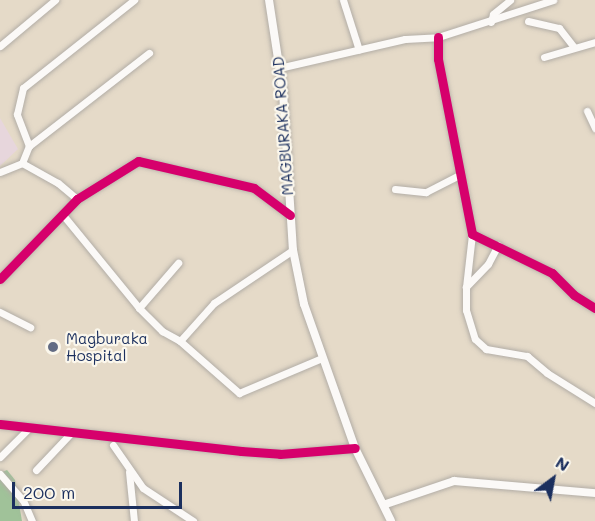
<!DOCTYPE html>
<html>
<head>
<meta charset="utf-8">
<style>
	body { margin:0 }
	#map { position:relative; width:595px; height:521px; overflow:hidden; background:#e5dac8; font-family:Mali,sans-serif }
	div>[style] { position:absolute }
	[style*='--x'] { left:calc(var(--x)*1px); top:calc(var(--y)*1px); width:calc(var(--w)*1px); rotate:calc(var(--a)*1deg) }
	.built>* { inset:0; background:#e7d6dc }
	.forest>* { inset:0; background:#a0c299 }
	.roads { filter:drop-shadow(0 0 2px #b2ada6) drop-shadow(0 0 2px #b2ada6) }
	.minor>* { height:7px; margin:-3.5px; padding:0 3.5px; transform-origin:3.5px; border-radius:3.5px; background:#fbf9f7 }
	.major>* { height:8px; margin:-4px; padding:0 4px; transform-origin:4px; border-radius:4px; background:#fbf9f7 }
	.cycleway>* { height:9px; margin:-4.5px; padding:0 4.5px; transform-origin:4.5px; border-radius:4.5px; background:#d6006c }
	.dots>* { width:16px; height:16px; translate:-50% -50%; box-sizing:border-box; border:3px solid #fbf7ec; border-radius:50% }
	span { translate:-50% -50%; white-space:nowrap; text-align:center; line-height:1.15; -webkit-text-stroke:4.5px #fbf7ec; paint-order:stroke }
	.street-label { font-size:15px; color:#1b2f5e }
	.poi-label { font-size:15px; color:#1b2f5e }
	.left { translate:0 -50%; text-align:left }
	.north { position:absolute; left:523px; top:449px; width:60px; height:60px; -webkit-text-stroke:4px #fbf7ec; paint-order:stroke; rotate:32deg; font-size:16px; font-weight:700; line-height:24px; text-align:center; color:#1b2f5e }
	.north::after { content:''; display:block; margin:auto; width:21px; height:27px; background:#1b2f5e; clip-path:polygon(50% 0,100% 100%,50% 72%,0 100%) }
	.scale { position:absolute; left:12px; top:482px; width:170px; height:27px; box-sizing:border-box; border:3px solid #1b2f5e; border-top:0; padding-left:8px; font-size:18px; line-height:21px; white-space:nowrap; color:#1b2f5e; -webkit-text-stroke:4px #fbf7ec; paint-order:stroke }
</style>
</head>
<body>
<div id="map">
	<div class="built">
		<i style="clip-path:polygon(0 118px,18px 149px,0 166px)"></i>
	</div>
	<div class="forest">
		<i style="clip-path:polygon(7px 470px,15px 480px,22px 521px,0 521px,0 473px)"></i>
	</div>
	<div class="roads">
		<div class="minor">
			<i style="--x:343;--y:0;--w:52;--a:72.3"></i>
			<i style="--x:528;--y:21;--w:32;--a:13"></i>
			<i style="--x:559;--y:28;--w:24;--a:52"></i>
			<i style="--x:491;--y:22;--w:8;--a:-76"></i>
			<i style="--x:493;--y:14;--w:22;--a:-39"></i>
			<i style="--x:438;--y:37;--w:22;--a:90"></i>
			<i style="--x:438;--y:59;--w:178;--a:79"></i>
			<i style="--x:472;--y:234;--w:89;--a:26"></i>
			<i style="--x:552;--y:273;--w:31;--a:45"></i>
			<i style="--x:574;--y:295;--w:25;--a:32"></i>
			<i style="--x:0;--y:46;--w:72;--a:-39.9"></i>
			<i style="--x:544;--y:57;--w:53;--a:-16.4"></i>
			<i style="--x:279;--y:68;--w:129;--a:-13"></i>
			<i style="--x:405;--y:39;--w:33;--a:-3"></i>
			<i style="--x:438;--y:37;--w:121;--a:-17.8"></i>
			<i style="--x:587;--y:111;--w:19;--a:65"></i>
			<i style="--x:29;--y:146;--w:34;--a:-111"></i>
			<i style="--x:17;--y:114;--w:27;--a:-77"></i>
			<i style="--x:23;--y:88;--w:142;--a:-38.4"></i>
			<i style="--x:22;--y:163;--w:41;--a:29.1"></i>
			<i style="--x:58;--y:183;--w:25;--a:40"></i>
			<i style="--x:0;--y:172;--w:24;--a:-22"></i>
			<i style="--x:22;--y:163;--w:18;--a:-68"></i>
			<i style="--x:29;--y:146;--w:152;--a:-37.8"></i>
			<i style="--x:395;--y:189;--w:31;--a:6"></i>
			<i style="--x:426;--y:192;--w:37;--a:-27"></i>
			<i style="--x:63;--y:215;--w:120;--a:50.7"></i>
			<i style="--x:139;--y:308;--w:33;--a:45"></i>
			<i style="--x:162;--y:331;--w:21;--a:29"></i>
			<i style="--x:180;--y:341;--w:51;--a:-48.2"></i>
			<i style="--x:214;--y:303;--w:95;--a:-33.9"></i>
			<i style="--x:498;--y:245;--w:21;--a:118"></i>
			<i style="--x:488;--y:264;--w:32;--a:134"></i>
			<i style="--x:466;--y:287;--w:23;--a:90"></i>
			<i style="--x:466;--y:310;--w:30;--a:73"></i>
			<i style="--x:475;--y:339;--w:15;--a:42"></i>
			<i style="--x:486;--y:349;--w:42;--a:9.7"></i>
			<i style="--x:527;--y:356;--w:26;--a:40"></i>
			<i style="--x:547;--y:373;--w:57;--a:32"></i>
			<i style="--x:0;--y:279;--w:111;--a:-46.1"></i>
			<i style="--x:77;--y:199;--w:72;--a:-31.9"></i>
			<i style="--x:138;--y:161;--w:119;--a:13.1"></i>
			<i style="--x:254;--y:188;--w:45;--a:36.9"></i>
			<i style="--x:466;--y:287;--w:53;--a:-83.5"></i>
			<i style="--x:139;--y:308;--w:60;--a:-49.1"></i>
			<i style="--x:0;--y:312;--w:34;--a:27"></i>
			<i style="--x:180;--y:341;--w:79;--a:41.4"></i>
			<i style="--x:239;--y:393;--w:90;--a:-22.9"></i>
			<i style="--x:0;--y:424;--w:243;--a:6.4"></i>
			<i style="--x:241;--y:451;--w:39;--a:4"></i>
			<i style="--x:280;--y:454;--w:75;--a:-4.6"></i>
			<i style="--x:113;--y:445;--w:52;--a:55.1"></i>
			<i style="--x:143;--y:488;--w:60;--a:33.4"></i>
			<i style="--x:0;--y:457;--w:38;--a:-45"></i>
			<i style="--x:36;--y:470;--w:50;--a:-46.6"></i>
			<i style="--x:129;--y:472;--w:49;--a:84.2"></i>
			<i style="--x:0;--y:474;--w:35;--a:49"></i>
			<i style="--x:23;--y:500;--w:23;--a:67"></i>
		</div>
		<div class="major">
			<i style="--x:269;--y:0;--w:93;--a:81.3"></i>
			<i style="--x:283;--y:92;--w:158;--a:86.4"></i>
			<i style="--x:293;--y:250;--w:55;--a:78.5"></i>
			<i style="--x:304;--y:304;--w:153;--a:70.5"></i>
			<i style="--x:355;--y:448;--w:81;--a:63.7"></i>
			<i style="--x:386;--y:504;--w:72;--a:-18.7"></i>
			<i style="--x:454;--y:481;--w:142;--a:4.9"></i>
		</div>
	</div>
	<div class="cycleway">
		<i style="--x:438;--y:37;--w:22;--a:90"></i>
		<i style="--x:438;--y:59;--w:178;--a:79"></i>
		<i style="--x:472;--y:234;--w:89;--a:26"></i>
		<i style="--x:552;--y:273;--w:31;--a:45"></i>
		<i style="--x:574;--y:295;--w:25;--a:32"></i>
		<i style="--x:0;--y:279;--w:111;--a:-46.1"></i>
		<i style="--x:77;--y:199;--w:72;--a:-31.9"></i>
		<i style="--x:138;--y:161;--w:119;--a:13.1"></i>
		<i style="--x:254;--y:188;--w:45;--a:36.9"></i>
		<i style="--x:0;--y:424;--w:243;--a:6.4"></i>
		<i style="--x:241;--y:451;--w:39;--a:4"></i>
		<i style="--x:280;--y:454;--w:75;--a:-4.6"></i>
	</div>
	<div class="dots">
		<i style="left:53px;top:347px;background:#626b83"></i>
	</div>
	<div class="street-label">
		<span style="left:283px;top:126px;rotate:-94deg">MAGBURAKA ROAD</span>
	</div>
	<div class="poi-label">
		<span class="left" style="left:66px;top:347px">Magburaka<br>Hospital</span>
	</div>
	<div class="north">N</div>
	<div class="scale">200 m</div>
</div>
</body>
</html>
